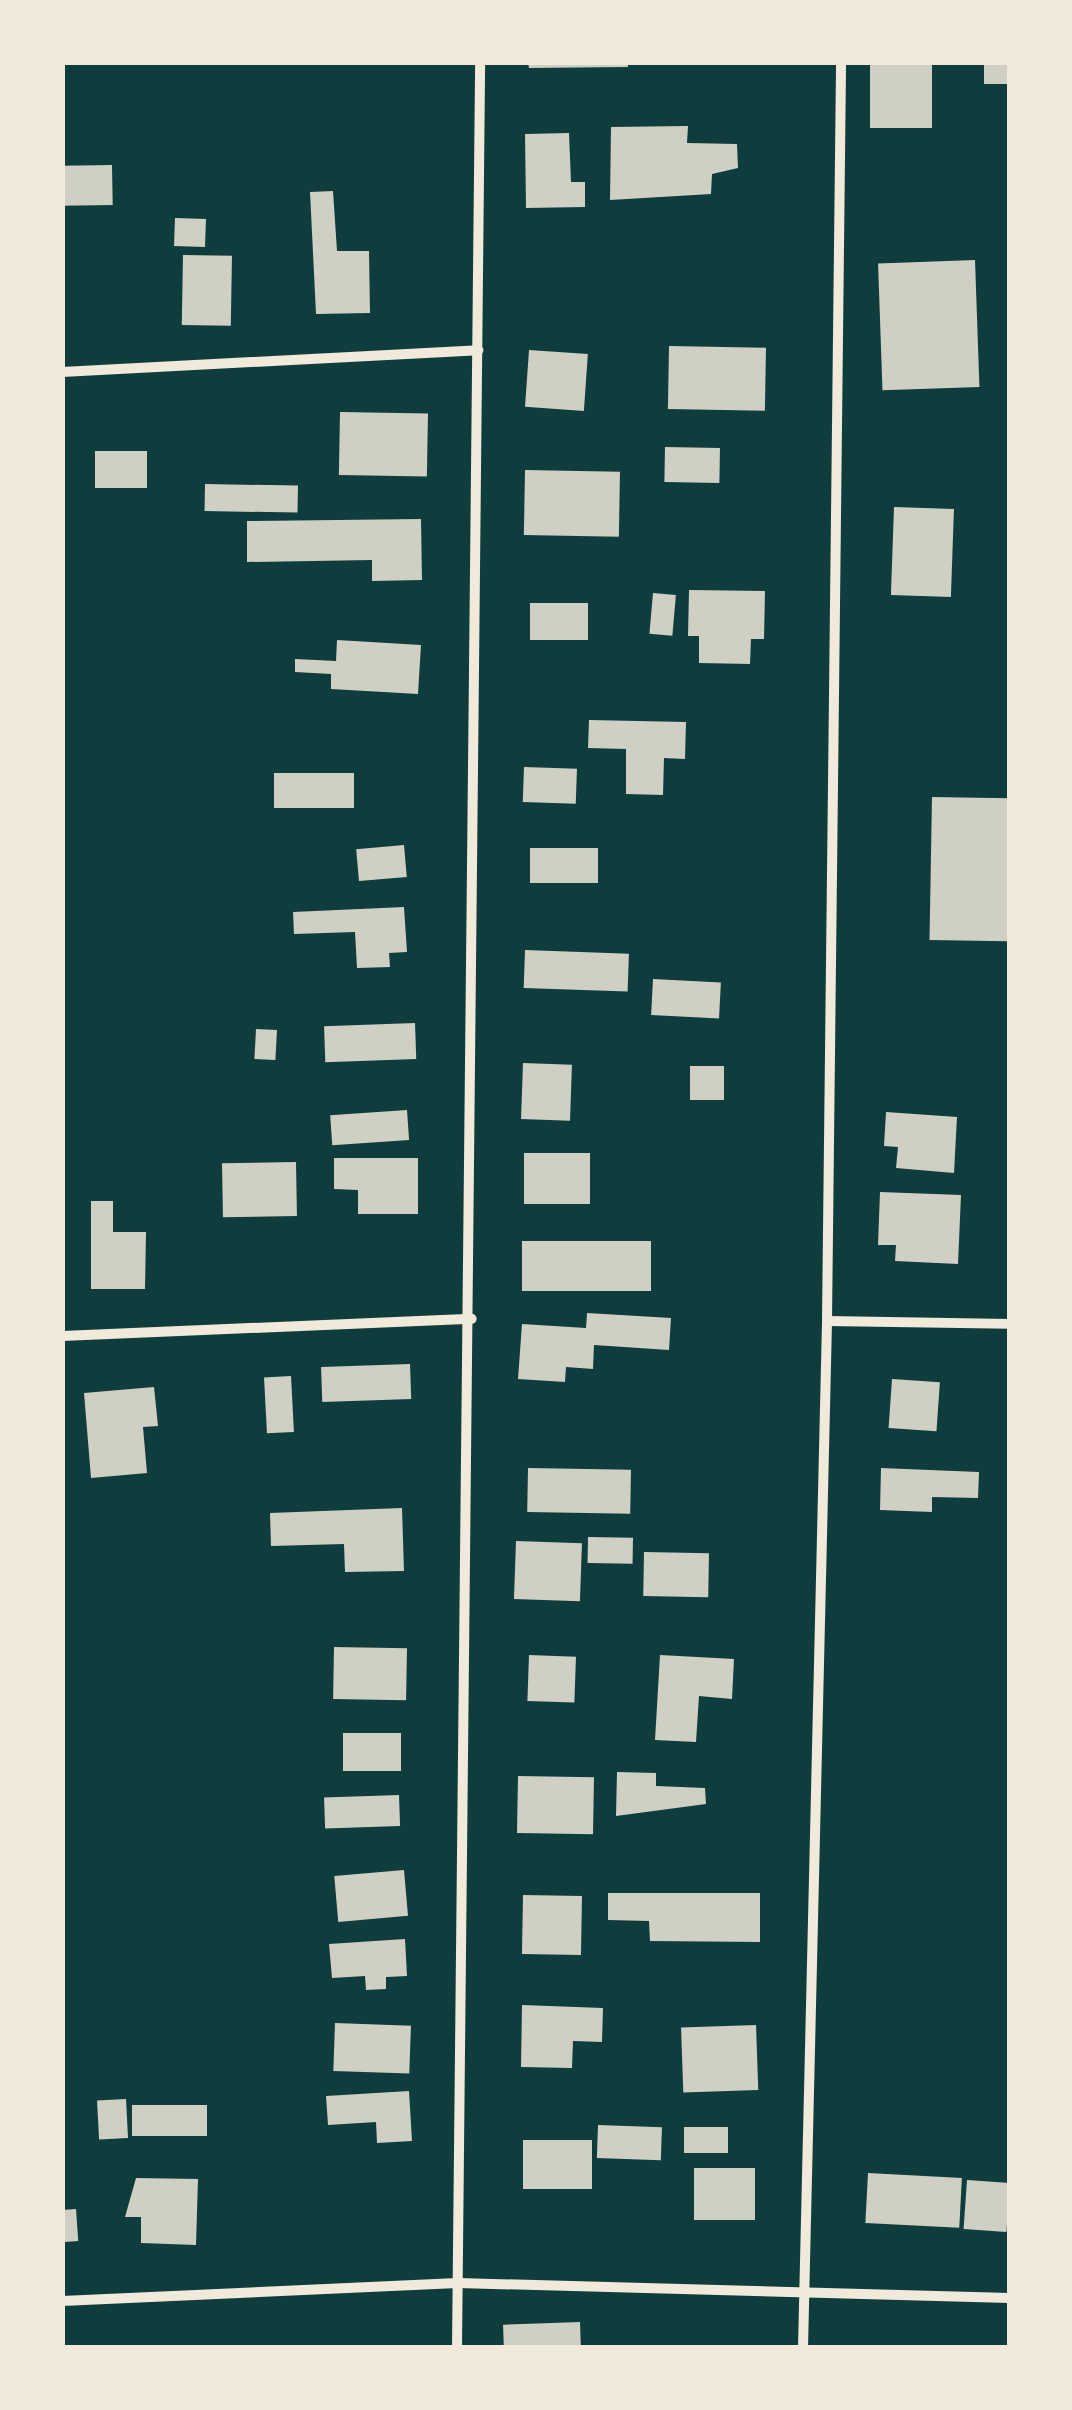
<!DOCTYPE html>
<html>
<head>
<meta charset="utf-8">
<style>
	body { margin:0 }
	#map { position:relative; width:1072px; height:2410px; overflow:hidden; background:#0f3d3e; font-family:Cabin,sans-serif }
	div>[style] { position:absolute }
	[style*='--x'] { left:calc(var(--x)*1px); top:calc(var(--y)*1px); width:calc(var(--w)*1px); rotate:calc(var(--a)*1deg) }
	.building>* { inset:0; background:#cfcfc3; transform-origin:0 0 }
	.minor>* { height:10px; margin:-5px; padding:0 5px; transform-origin:5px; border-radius:5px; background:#f1e9da }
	span { translate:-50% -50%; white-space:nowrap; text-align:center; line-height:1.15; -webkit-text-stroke:8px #f1e9da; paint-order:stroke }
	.frame { position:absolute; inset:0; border:65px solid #f1e9da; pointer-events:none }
</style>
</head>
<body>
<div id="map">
	<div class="building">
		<i style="clip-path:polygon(528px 62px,628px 62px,628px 67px,529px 68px)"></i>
		<i style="left:870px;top:62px;width:62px;height:66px"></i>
		<i style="left:984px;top:62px;width:26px;height:22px"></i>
		<i style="clip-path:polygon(688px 126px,687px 143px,737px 144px,738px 168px,712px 174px,711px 194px,610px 200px,611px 127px)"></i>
		<i style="clip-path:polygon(569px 133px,571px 182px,585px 182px,585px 207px,526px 208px,525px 134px)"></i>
		<i style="left:112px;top:165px;width:40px;height:50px;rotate:89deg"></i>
		<i style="clip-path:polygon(333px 191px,337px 251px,369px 251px,370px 313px,316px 314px,310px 192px)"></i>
		<i style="left:175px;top:218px;width:31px;height:28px;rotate:2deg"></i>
		<i style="left:183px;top:255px;width:49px;height:70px;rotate:1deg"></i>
		<i style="left:975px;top:260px;width:127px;height:97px;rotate:88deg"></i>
		<i style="left:669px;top:346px;width:97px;height:63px;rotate:1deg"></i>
		<i style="left:529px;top:350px;width:59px;height:57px;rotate:4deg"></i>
		<i style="left:340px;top:412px;width:88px;height:63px;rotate:1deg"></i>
		<i style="left:665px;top:447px;width:55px;height:35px;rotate:1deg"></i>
		<i style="left:147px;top:451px;width:37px;height:52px;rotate:90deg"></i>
		<i style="left:525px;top:470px;width:95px;height:65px;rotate:1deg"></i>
		<i style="left:205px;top:484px;width:93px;height:27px;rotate:1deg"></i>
		<i style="left:894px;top:507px;width:60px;height:88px;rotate:2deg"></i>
		<i style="clip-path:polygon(421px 519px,422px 580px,372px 581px,372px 560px,247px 562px,247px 521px)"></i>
		<i style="clip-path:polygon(689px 590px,765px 591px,764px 639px,751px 639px,750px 664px,699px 663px,699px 636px,688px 636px)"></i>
		<i style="left:653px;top:593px;width:23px;height:41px;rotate:5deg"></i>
		<i style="left:530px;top:603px;width:58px;height:37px"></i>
		<i style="clip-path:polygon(337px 640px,421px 645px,418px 694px,331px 689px,331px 674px,295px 672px,295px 659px,336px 661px)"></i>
		<i style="clip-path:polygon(589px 720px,686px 722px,685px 759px,664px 758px,663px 795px,626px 794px,626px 749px,588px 748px)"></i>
		<i style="left:524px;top:767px;width:53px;height:35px;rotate:2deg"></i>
		<i style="left:274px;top:773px;width:80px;height:35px"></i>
		<i style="left:932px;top:797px;width:78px;height:143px;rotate:1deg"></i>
		<i style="left:404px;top:845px;width:32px;height:48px;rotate:85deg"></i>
		<i style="left:598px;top:848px;width:35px;height:68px;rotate:90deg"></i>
		<i style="clip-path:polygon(404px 907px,407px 952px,389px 953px,390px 967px,357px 968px,355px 932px,294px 934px,293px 912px)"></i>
		<i style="left:525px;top:950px;width:104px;height:38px;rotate:2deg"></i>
		<i style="left:653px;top:979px;width:68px;height:36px;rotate:3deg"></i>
		<i style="left:415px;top:1023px;width:36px;height:91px;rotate:88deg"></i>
		<i style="left:256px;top:1029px;width:21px;height:30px;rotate:3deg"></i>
		<i style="left:523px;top:1063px;width:49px;height:56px;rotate:2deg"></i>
		<i style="left:690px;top:1066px;width:34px;height:34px"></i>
		<i style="left:407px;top:1110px;width:30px;height:77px;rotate:86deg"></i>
		<i style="clip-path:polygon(886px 1112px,957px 1117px,954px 1173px,896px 1168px,898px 1147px,884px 1146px)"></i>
		<i style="left:524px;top:1153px;width:66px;height:51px"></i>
		<i style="clip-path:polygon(334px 1158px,418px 1158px,418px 1214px,358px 1214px,358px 1190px,334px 1189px)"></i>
		<i style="left:296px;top:1162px;width:54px;height:74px;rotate:89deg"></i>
		<i style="clip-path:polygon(880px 1192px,961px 1195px,958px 1264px,895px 1261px,896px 1245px,878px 1245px)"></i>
		<i style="clip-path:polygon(91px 1201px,113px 1201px,113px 1232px,146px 1232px,145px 1289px,91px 1289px)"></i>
		<i style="left:522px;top:1241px;width:129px;height:50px"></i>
		<i style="clip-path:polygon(587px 1313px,671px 1318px,669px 1350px,594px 1345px,593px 1369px,566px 1367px,565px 1382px,518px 1379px,522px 1324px,586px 1328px)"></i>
		<i style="left:410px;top:1364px;width:35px;height:89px;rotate:88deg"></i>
		<i style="left:291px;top:1376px;width:56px;height:27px;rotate:87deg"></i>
		<i style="left:892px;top:1379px;width:48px;height:49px;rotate:4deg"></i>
		<i style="clip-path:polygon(154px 1387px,158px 1426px,143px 1427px,147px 1473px,91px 1478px,84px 1393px)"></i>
		<i style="left:528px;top:1468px;width:103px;height:44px;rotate:1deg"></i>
		<i style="clip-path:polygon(881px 1468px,979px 1472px,978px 1498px,932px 1497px,932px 1512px,880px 1510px)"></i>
		<i style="clip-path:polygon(402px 1508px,404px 1571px,345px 1572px,344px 1544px,271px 1546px,270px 1513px)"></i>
		<i style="left:588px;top:1537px;width:45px;height:26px;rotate:1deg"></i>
		<i style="left:516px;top:1541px;width:66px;height:58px;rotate:2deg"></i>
		<i style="left:644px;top:1552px;width:65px;height:44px;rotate:1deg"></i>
		<i style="left:334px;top:1647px;width:73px;height:52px;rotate:1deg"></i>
		<i style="left:529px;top:1655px;width:47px;height:46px;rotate:2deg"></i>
		<i style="clip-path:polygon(660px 1655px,734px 1659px,732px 1699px,699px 1696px,696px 1742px,655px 1740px)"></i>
		<i style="left:343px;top:1733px;width:58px;height:38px"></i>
		<i style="clip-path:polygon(617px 1772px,656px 1773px,656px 1786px,705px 1788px,706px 1804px,616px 1816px)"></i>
		<i style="left:518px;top:1776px;width:76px;height:57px;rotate:1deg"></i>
		<i style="left:399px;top:1795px;width:31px;height:75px;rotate:88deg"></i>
		<i style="left:404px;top:1870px;width:46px;height:70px;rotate:85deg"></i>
		<i style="clip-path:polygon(608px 1893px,760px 1893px,760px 1942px,650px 1941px,649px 1921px,608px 1920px)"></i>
		<i style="left:523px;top:1895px;width:59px;height:59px;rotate:1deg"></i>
		<i style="clip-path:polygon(405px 1939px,407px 1976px,386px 1977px,386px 1989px,366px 1990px,365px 1976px,332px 1978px,329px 1944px)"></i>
		<i style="clip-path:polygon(522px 2005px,603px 2008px,602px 2042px,573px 2041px,572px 2068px,521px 2067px)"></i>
		<i style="left:335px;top:2023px;width:76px;height:48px;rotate:2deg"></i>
		<i style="left:756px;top:2025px;width:65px;height:75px;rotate:88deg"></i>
		<i style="clip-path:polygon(409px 2091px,412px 2141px,377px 2143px,376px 2122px,328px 2125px,326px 2096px)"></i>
		<i style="left:126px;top:2099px;width:39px;height:29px;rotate:87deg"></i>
		<i style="left:207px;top:2105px;width:31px;height:75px;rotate:90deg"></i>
		<i style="left:598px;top:2125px;width:64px;height:33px;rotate:2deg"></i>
		<i style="left:684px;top:2127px;width:44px;height:26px"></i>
		<i style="left:523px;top:2140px;width:69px;height:49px"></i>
		<i style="left:694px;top:2168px;width:61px;height:52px"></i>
		<i style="left:868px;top:2173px;width:94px;height:50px;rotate:3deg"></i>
		<i style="clip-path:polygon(136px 2178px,198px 2179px,196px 2245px,141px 2243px,141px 2217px,125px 2217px)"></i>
		<i style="left:967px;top:2180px;width:43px;height:49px;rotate:4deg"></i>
		<i style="left:76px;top:2209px;width:32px;height:14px;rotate:86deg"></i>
		<i style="left:580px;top:2322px;width:26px;height:77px;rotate:88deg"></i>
	</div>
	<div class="minor">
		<i style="--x:62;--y:372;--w:417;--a:-3"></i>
		<i style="--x:827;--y:1321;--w:183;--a:0.9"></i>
		<i style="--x:62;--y:1336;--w:410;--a:-2.4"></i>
		<i style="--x:62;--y:2301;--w:396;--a:-2.6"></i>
		<i style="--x:458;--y:2283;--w:552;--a:1.56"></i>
		<i style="--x:457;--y:2348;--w:2286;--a:-89.42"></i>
		<i style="--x:803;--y:2348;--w:1027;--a:-88.66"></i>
		<i style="--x:827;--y:1321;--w:1259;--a:-89.36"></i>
	</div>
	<div class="frame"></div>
</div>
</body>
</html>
